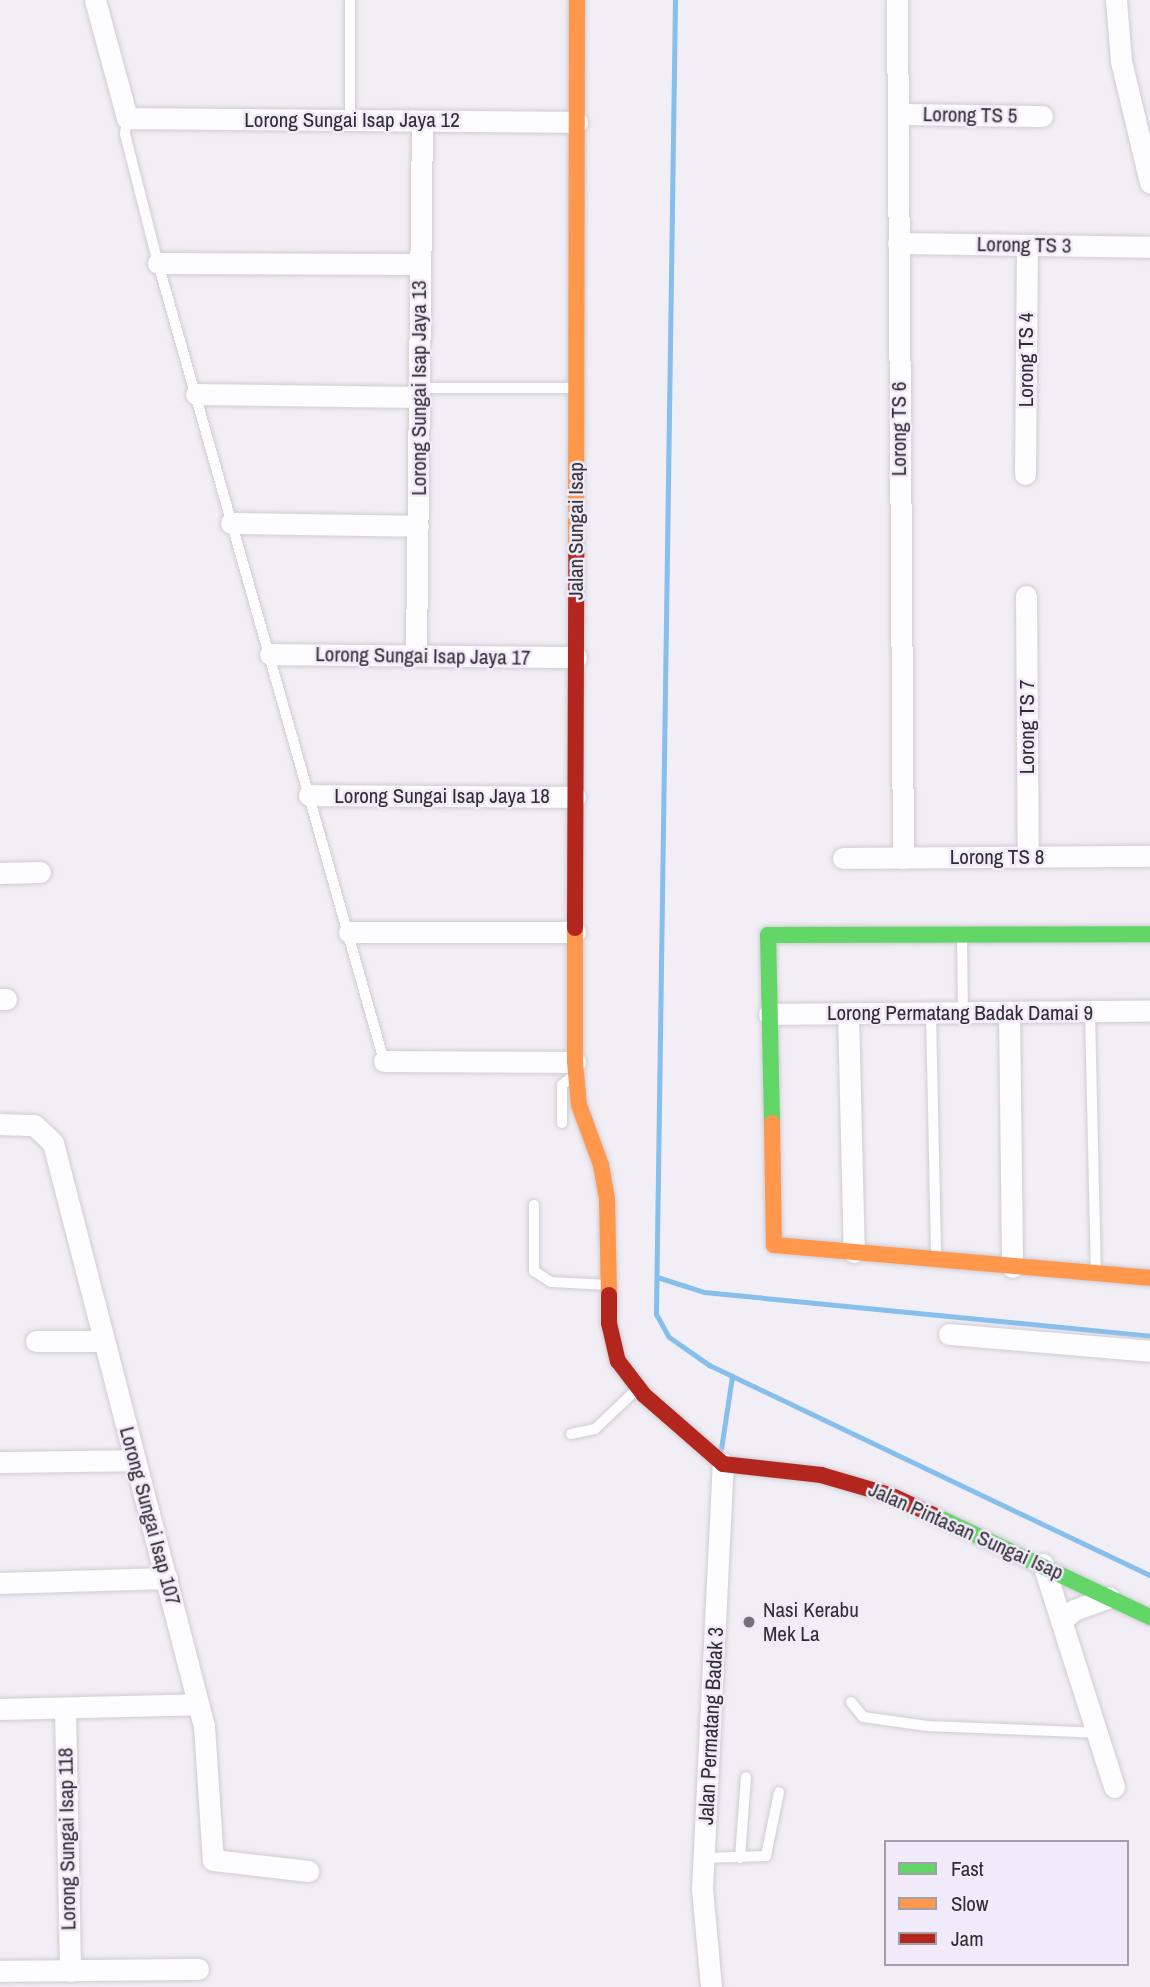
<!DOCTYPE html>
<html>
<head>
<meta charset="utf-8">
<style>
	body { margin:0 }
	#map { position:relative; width:1150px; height:1987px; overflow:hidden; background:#f2eef6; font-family:"Archivo Narrow",sans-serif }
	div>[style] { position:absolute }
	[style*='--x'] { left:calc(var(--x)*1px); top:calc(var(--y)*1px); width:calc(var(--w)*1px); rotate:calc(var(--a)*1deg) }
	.stream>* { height:5px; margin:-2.5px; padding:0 2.5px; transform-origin:2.5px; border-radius:2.5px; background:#86beec }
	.roads { filter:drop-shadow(0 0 2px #cfccd2) drop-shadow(0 0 2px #cfccd2) }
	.lane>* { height:10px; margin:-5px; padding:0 5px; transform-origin:5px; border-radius:5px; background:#fdfcfe }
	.street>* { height:21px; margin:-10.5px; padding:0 10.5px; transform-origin:10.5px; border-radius:10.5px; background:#fdfcfe }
	.fast>* { height:16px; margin:-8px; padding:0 8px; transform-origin:8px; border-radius:8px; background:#63d668 }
	.slow>* { height:16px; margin:-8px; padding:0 8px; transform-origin:8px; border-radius:8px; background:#ff974d }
	.jam>* { height:16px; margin:-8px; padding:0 8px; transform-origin:8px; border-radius:8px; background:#b3261e }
	.dots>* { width:19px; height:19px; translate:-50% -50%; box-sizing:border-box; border:4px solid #f1ebf9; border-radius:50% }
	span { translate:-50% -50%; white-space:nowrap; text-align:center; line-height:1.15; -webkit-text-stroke:5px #f1ebf9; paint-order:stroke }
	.street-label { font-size:21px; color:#2f2d32 }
	.poi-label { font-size:21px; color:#2f2d32 }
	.left { translate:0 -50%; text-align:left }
	.legend { position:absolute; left:884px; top:1840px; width:245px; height:126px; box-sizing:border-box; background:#f1ebf9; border:2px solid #a39fa9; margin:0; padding:9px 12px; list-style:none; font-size:21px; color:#2f2d32 }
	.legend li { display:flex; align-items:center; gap:14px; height:35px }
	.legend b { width:35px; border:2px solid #a39fa9 }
</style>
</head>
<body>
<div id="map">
	<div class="stream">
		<i style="--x:675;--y:0;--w:1314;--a:90.83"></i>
		<i style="--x:656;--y:1314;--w:26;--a:61"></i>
		<i style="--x:669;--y:1337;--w:49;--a:35"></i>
		<i style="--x:709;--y:1365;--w:488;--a:25.5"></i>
		<i style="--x:657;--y:1277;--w:49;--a:17.7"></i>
		<i style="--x:704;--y:1292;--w:448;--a:5.6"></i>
		<i style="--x:721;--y:1449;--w:74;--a:-81.4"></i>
	</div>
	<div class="roads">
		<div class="lane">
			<i style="--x:350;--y:0;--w:120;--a:90"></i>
			<i style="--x:127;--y:118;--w:16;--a:97"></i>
			<i style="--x:125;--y:134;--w:133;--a:75.7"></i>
			<i style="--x:158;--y:263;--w:829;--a:74.19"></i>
			<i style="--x:419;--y:388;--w:157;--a:0"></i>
			<i style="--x:962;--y:935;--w:78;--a:89.3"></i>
			<i style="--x:1090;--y:1012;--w:259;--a:88.7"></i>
			<i style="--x:931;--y:1013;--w:244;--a:88.8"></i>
			<i style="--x:562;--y:1123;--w:38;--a:-90"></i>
			<i style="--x:562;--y:1085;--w:14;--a:-39"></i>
			<i style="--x:534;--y:1205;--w:66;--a:90"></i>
			<i style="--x:534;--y:1271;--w:20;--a:33"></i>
			<i style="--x:551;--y:1282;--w:58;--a:3"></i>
			<i style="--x:571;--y:1434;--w:25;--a:-12"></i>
			<i style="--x:595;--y:1429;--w:59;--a:-43.6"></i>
			<i style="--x:851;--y:1702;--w:19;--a:51"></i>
			<i style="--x:863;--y:1717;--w:65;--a:8"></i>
			<i style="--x:927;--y:1726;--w:171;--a:2.3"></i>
			<i style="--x:703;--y:1858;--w:63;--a:-1.8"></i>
			<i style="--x:766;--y:1856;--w:65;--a:-78.5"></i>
			<i style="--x:740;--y:1858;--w:81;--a:-85.8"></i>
		</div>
		<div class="street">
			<i style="--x:95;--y:0;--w:122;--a:74.8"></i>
			<i style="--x:127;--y:118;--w:450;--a:0.5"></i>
			<i style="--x:897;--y:0;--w:858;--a:89.6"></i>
			<i style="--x:1116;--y:0;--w:61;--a:85.3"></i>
			<i style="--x:1121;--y:61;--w:125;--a:76.6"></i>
			<i style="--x:898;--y:114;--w:144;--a:0.8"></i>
			<i style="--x:898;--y:243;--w:252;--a:0.9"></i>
			<i style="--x:158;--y:263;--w:262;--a:0.2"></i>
			<i style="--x:196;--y:394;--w:222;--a:0.8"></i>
			<i style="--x:1025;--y:474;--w:229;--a:-89.5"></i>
			<i style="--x:231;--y:523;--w:187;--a:0.9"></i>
			<i style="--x:1026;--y:596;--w:261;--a:89.6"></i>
			<i style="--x:270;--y:654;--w:306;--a:0.6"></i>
			<i style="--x:416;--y:655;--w:534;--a:-89.36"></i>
			<i style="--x:309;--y:795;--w:266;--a:0.4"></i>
			<i style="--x:843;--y:858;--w:307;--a:-0.4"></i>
			<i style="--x:0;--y:873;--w:40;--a:-1.4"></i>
			<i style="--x:349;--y:932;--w:226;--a:0"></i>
			<i style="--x:0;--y:999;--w:6;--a:0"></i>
			<i style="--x:1009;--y:1012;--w:255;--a:89.3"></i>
			<i style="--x:848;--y:1013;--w:239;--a:88.6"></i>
			<i style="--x:769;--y:1014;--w:381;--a:-0.5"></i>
			<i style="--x:384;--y:1061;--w:191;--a:0.3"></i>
			<i style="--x:0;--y:1124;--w:34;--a:2"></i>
			<i style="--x:34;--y:1125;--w:26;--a:43"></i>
			<i style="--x:53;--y:1143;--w:602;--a:75.48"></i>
			<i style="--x:204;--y:1726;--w:134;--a:86.2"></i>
			<i style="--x:213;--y:1860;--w:96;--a:6.6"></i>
			<i style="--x:949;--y:1334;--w:202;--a:4.8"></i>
			<i style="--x:36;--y:1341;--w:67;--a:0"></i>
			<i style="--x:0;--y:1462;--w:135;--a:-0.8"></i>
			<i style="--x:1043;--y:1564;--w:234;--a:72.3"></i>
			<i style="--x:0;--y:1583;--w:167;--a:-1.7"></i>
			<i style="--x:1061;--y:1621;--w:17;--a:-40"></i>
			<i style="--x:1074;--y:1610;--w:37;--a:-20"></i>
			<i style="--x:65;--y:1708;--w:263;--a:88.9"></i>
			<i style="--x:0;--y:1709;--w:198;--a:-1.4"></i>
			<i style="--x:0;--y:1971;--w:198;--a:-0.6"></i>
			<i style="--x:711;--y:1987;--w:98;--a:-95.2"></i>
			<i style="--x:702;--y:1889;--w:426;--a:-87.2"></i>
		</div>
		<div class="fast">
			<i style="--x:772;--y:1123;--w:188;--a:-91.2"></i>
			<i style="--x:768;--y:935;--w:382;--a:-0.1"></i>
			<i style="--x:933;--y:1515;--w:240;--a:25.2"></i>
		</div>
		<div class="slow">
			<i style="--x:576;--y:554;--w:554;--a:-89.9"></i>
			<i style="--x:575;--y:928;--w:134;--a:90"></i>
			<i style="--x:575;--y:1062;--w:43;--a:84.7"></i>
			<i style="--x:579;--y:1105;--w:64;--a:69.9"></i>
			<i style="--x:601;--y:1165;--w:35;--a:80"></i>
			<i style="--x:607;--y:1199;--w:96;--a:88.8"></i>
			<i style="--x:772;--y:1123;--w:122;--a:89.1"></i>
			<i style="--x:774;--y:1245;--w:377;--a:5"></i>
		</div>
		<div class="jam">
			<i style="--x:575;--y:928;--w:374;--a:-89.8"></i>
			<i style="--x:609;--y:1295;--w:28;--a:90"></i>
			<i style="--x:609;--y:1323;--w:39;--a:77"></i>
			<i style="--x:618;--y:1361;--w:43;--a:52.6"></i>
			<i style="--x:644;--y:1395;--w:105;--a:41.1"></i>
			<i style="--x:723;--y:1464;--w:99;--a:6.4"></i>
			<i style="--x:821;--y:1475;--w:72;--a:16.2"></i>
			<i style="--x:890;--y:1495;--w:47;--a:24.9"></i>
		</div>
	</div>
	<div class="dots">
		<i style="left:749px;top:1622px;background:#737177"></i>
	</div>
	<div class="street-label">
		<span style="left:970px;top:115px;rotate:1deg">Lorong TS 5</span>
		<span style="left:352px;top:120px">Lorong Sungai Isap Jaya 12</span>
		<span style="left:1024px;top:245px;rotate:1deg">Lorong TS 3</span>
		<span style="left:1026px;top:360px;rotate:-90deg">Lorong TS 4</span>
		<span style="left:419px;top:388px;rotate:-90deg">Lorong Sungai Isap Jaya 13</span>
		<span style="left:899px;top:429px;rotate:-90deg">Lorong TS 6</span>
		<span style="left:576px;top:531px;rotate:-90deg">Jalan Sungai Isap</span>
		<span style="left:423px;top:656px;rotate:1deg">Lorong Sungai Isap Jaya 17</span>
		<span style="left:1027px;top:727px;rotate:-90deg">Lorong TS 7</span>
		<span style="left:442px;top:796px">Lorong Sungai Isap Jaya 18</span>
		<span style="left:997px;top:857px">Lorong TS 8</span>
		<span style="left:960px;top:1013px">Lorong Permatang Badak Damai 9</span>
		<span style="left:150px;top:1516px;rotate:75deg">Lorong Sungai Isap 107</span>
		<span style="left:966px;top:1531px;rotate:24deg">Jalan Pintasan Sungai Isap</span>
		<span style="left:711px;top:1726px;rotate:-87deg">Jalan Permatang Badak 3</span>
		<span style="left:67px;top:1839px;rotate:-91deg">Lorong Sungai Isap 118</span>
	</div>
	<div class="poi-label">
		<span class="left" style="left:763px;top:1622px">Nasi Kerabu<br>Mek La</span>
	</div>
	<ul class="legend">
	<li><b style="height:9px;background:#63d668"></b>Fast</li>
	<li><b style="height:9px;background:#ff974d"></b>Slow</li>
	<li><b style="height:9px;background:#b3261e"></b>Jam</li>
	</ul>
</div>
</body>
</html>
